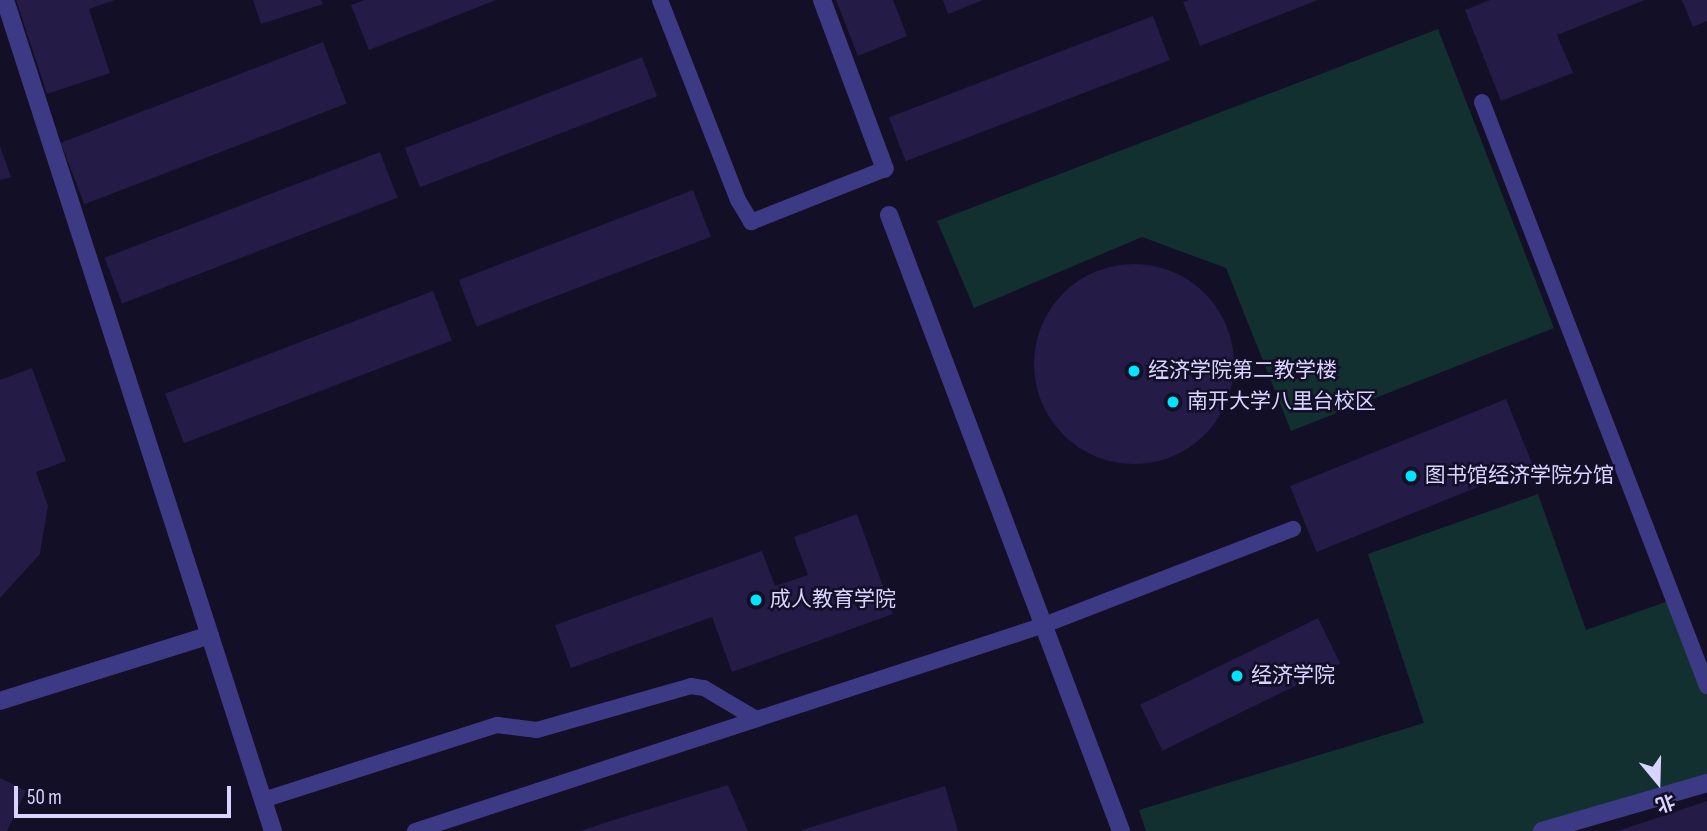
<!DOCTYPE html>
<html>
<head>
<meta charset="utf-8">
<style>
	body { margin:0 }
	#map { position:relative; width:1707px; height:831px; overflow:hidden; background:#130f26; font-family:"Sofia Sans Condensed","Noto Sans SC",sans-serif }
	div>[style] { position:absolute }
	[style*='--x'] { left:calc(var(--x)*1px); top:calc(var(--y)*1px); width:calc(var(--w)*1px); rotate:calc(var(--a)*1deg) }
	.green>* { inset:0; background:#12302f }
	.building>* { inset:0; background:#241b47; transform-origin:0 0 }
	.round { border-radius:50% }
	.lane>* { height:16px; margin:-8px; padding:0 8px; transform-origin:8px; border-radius:8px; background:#3d3a85 }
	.street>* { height:18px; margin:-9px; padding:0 9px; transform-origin:9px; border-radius:9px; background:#3d3a85 }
	.dots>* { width:19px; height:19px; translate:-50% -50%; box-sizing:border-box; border:4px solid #130f26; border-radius:50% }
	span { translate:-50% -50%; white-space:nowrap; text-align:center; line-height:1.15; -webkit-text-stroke:5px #130f26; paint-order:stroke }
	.poi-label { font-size:21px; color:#d9d4ff }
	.left { translate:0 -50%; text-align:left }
	.north { position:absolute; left:1623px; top:747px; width:70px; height:70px; -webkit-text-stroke:5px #130f26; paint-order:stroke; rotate:161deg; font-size:19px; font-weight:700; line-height:28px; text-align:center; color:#d9d4ff }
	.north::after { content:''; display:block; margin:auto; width:24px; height:32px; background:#d9d4ff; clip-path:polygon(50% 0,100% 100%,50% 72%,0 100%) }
	.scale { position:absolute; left:14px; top:786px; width:217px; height:32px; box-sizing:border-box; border:4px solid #d9d4ff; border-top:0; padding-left:9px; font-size:21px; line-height:24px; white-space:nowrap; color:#d9d4ff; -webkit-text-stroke:5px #130f26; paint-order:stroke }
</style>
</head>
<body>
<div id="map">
	<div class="green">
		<i style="clip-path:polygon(1438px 29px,1554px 328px,1291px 431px,1226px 268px,1142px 237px,974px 308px,937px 221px)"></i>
		<i style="clip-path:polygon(1538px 494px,1586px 630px,1677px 598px,1707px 681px,1707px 783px,1551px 831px,1146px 831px,1139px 810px,1424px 723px,1368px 554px)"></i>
	</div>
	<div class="building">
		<i style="clip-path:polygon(16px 0,115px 0,89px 9px,110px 73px,47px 94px)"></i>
		<i style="clip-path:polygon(253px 0,321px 0,323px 4px,261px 24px)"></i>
		<i style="clip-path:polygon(365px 0,496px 0,369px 50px,351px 5px)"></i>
		<i style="clip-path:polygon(836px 0,893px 0,907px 36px,858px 56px)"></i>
		<i style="clip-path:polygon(943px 0,983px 0,948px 14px)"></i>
		<i style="clip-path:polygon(1189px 0,1318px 0,1200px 46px,1183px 2px)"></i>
		<i style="clip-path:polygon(1490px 0,1645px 0,1557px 35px,1573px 73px,1501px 101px,1465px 10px)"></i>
		<i style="clip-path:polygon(1682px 0,1707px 0,1707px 21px,1693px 27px)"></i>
		<i style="left:1153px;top:16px;width:47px;height:283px;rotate:69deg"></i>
		<i style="left:323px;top:42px;width:66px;height:281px;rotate:69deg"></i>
		<i style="left:642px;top:57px;width:42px;height:254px;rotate:69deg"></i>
		<i style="clip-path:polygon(0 146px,11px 177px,0 180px)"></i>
		<i style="left:380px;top:152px;width:49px;height:295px;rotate:69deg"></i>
		<i style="left:693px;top:190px;width:50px;height:251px;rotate:69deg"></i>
		<i class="round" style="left:1034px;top:264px;width:200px;height:200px"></i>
		<i style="left:433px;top:291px;width:53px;height:287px;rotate:69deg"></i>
		<i style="clip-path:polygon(32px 368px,66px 461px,36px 472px,48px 506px,40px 554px,0 598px,0 380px)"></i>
		<i style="left:1506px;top:399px;width:71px;height:233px;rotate:68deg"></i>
		<i style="clip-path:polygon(857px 514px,893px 614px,732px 672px,712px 617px,571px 668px,555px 625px,762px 551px,775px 586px,808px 575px,794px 537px)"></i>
		<i style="left:1318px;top:618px;width:51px;height:198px;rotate:64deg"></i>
		<i style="clip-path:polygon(0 778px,26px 791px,7px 831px,0 831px)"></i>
		<i style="clip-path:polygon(728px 785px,748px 831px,580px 831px,620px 818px)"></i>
		<i style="clip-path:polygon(945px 786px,958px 831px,802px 831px,802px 830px)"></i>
		<i style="clip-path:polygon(1707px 801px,1707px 831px,1618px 831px)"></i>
	</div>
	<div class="lane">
		<i style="--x:660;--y:0;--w:215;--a:68.7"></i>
		<i style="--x:738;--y:200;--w:26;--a:59"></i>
		<i style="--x:751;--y:222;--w:144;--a:-21.6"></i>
		<i style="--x:1482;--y:102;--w:626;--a:68.93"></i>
		<i style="--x:263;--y:800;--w:246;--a:-17.8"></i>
		<i style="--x:497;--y:725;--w:40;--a:7.1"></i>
		<i style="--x:537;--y:730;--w:160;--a:-15.9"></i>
		<i style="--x:691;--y:686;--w:13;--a:9"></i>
		<i style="--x:704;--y:688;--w:61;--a:30.8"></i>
		<i style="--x:415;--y:831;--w:662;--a:-18.13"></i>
		<i style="--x:1044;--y:625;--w:267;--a:-21.1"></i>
	</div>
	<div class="street">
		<i style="--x:5;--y:0;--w:873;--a:72.13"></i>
		<i style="--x:822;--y:0;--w:180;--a:69.6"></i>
		<i style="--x:889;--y:215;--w:658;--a:69.36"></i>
		<i style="--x:0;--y:701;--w:220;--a:-17.4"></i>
		<i style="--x:1542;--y:831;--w:172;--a:-16.2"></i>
	</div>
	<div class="dots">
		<i style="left:1134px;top:371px;background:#00e5ff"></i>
		<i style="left:1173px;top:402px;background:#00e5ff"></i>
		<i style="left:1411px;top:476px;background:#00e5ff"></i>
		<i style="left:756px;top:600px;background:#00e5ff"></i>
		<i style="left:1237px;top:676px;background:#00e5ff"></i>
	</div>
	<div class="poi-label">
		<span class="left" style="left:1148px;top:371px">经济学院第二教学楼</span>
		<span class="left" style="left:1187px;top:402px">南开大学八里台校区</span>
		<span class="left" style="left:1425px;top:476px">图书馆经济学院分馆</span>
		<span class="left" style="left:770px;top:600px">成人教育学院</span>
		<span class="left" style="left:1251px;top:676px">经济学院</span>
	</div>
	<div class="north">北</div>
	<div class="scale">50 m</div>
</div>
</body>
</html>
